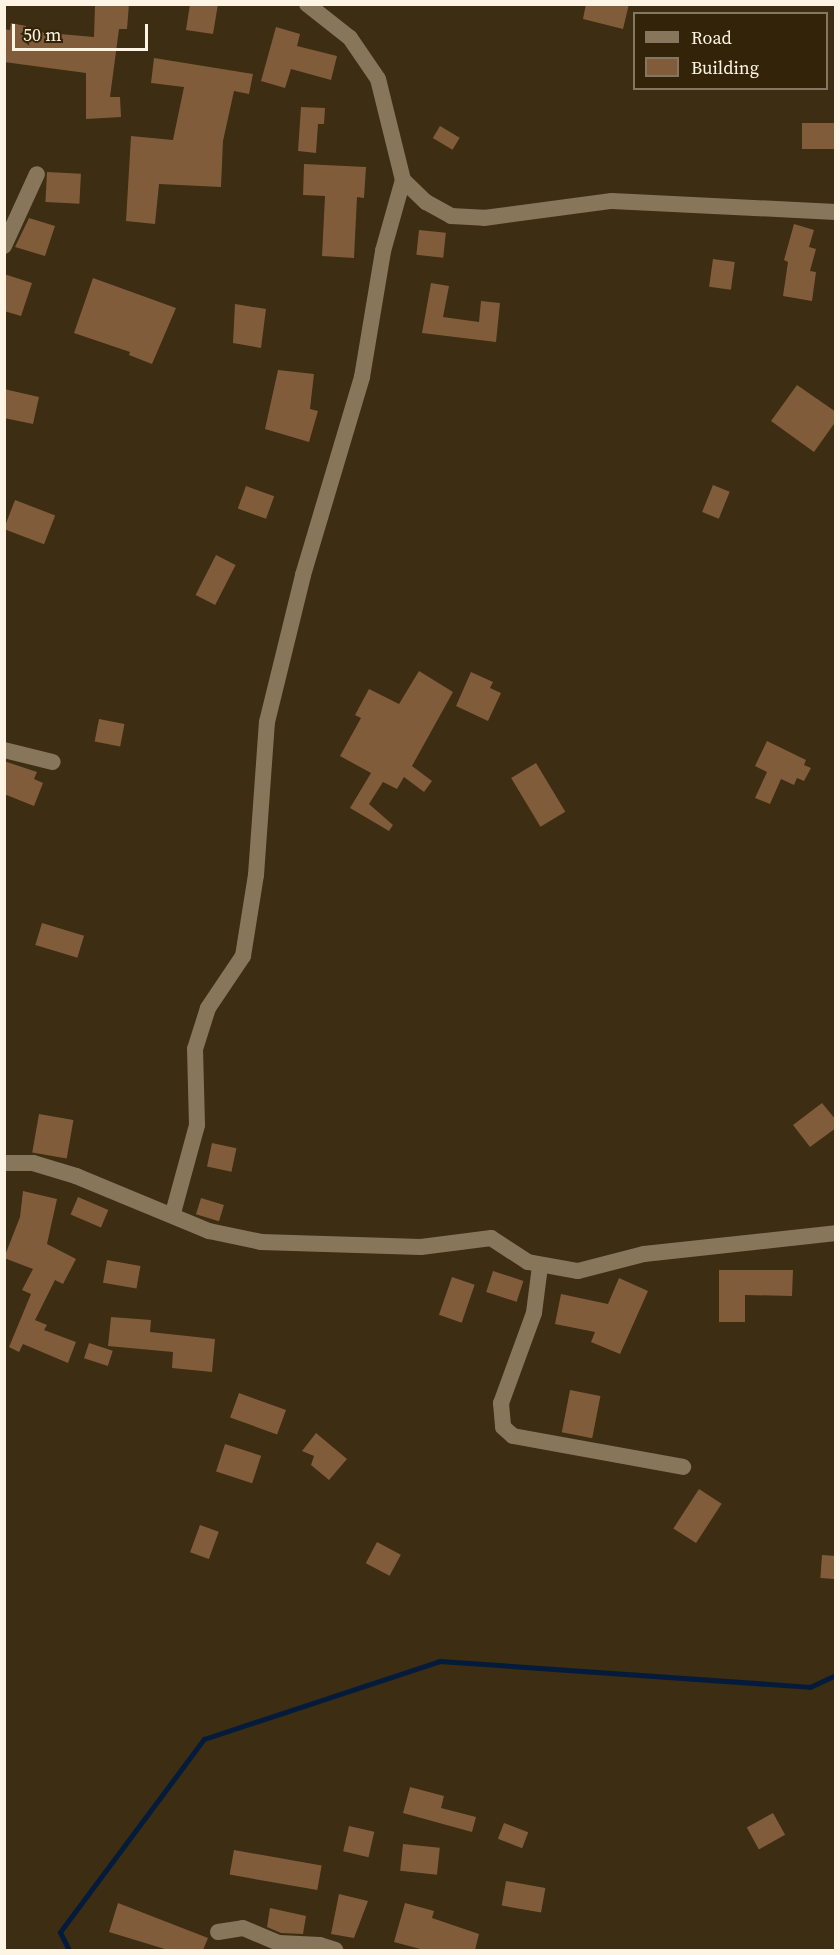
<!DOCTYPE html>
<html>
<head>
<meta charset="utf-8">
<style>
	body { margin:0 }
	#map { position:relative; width:840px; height:1955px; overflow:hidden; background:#3c2d13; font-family:"Source Serif 4",serif }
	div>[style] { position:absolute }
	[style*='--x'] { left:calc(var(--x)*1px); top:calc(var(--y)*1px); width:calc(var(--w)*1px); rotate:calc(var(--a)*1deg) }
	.stream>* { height:5px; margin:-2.5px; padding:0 2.5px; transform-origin:2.5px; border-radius:2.5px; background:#041b3b }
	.building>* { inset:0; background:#815c3a; transform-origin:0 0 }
	.minor>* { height:16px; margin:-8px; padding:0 8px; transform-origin:8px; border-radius:8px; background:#88765b }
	span { translate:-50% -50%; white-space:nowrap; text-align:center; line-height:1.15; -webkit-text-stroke:4.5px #322309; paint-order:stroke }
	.frame { position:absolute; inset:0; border:6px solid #fdf4e4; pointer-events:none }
	.legend { position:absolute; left:633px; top:12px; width:195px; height:78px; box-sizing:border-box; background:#322309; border:2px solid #837761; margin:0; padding:8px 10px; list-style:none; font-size:18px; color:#fdf4e4 }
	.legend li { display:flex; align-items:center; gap:12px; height:30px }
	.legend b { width:30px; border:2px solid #837761 }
	.scale { position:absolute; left:12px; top:24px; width:136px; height:27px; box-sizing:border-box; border:3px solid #fdf4e4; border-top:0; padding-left:8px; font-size:18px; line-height:21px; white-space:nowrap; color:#fdf4e4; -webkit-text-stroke:4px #322309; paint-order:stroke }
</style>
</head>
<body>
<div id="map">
	<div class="stream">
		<i style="--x:69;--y:1950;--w:20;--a:-117"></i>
		<i style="--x:60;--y:1932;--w:241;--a:-53.3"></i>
		<i style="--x:204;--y:1739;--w:249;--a:-18.3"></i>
		<i style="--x:440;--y:1661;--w:371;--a:4"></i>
		<i style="--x:810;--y:1687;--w:29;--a:-25"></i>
	</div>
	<div class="building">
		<i style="clip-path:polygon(95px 4px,129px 4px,127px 29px,119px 29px,110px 97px,120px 97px,121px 117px,86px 119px,86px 73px,4px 62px,4px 29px,10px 30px,11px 23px,26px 26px,26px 31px,94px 37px)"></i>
		<i style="clip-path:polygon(190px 4px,218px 4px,213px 34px,186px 30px)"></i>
		<i style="clip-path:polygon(586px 4px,629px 4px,623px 29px,583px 19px)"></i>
		<i style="clip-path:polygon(276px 27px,300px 34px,297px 46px,337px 56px,331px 80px,291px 69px,285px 88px,261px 81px)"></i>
		<i style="clip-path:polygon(154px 58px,253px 74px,249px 94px,234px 91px,223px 141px,221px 187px,159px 184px,155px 224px,126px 221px,131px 136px,173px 140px,184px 87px,151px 83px)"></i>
		<i style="clip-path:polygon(301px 107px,325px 108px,324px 124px,318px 124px,316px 153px,298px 151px)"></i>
		<i style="left:835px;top:123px;width:26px;height:33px;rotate:90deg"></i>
		<i style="left:440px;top:126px;width:23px;height:14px;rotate:31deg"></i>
		<i style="clip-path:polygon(304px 164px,366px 167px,364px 198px,357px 197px,354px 258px,322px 256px,325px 196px,303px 195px)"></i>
		<i style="left:47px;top:172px;width:34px;height:30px;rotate:3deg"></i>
		<i style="clip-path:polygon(29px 218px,55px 226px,45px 256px,15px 247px)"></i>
		<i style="clip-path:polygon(794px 224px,814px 230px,809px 247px,816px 249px,810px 271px,816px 272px,812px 301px,783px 296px,788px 262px,784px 260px)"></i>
		<i style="left:419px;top:230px;width:27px;height:25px;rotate:6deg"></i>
		<i style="left:713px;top:259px;width:22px;height:28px;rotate:8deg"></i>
		<i style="clip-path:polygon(4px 274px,32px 283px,21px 316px,4px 311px)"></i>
		<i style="clip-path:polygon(93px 278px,176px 308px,152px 364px,129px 355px,130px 352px,74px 333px)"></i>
		<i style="clip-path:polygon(431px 283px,449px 286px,443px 317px,479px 322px,481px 301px,500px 303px,496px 342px,422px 333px)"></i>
		<i style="clip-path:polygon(235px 304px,266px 309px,261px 348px,233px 343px)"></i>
		<i style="clip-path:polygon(278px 370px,314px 374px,310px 409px,318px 411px,309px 442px,265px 429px)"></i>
		<i style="clip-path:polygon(797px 385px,836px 412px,836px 421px,814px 452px,771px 421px)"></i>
		<i style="clip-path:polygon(4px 389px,39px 397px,33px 424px,4px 418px)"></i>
		<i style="left:713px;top:485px;width:18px;height:29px;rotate:22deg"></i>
		<i style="left:246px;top:486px;width:30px;height:24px;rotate:20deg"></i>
		<i style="left:15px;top:500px;width:43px;height:31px;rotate:21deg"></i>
		<i style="left:216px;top:555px;width:22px;height:45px;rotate:27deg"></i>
		<i style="clip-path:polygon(419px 671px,453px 692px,412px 766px,432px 781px,424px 792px,404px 777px,397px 789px,383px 782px,369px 804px,393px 825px,389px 831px,350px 808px,371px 773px,340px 756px,361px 718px,355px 715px,369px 689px,399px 704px)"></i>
		<i style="clip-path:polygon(471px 672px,493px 682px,490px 688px,501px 693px,488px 721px,456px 706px)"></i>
		<i style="left:99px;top:719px;width:26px;height:23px;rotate:11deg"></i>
		<i style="clip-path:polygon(767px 741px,806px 760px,804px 765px,811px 768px,804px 781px,797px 778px,794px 785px,781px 779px,770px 804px,755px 798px,767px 772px,755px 766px)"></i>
		<i style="clip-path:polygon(4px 761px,37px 772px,34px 779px,43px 783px,34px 806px,4px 794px)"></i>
		<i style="left:536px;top:763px;width:57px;height:29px;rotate:59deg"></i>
		<i style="left:42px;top:923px;width:44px;height:23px;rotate:17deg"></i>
		<i style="clip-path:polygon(822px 1103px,836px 1120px,836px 1128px,810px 1147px,793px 1125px)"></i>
		<i style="left:39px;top:1114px;width:35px;height:39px;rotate:10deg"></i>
		<i style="left:212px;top:1143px;width:25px;height:24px;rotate:12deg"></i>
		<i style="clip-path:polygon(23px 1191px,57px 1199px,47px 1244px,76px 1259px,63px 1284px,55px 1280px,35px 1320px,47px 1325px,44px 1330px,76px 1342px,68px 1363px,23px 1344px,19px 1352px,9px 1347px,31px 1294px,22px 1290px,33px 1269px,4px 1258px,20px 1217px)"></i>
		<i style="left:78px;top:1197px;width:33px;height:19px;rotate:23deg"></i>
		<i style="left:201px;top:1198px;width:24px;height:17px;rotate:17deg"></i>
		<i style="left:107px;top:1260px;width:34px;height:23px;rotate:10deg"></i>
		<i style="clip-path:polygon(719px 1270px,793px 1270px,792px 1296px,745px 1295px,745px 1322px,719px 1322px)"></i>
		<i style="left:493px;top:1271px;width:32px;height:22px;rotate:18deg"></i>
		<i style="left:452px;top:1277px;width:24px;height:40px;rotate:19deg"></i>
		<i style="clip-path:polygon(619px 1278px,648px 1291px,620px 1354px,591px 1342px,595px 1332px,555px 1324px,561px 1294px,608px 1304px)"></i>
		<i style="clip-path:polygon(111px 1317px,151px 1320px,150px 1332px,215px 1339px,212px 1372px,172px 1368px,173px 1352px,108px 1346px)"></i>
		<i style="left:89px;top:1343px;width:25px;height:16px;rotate:18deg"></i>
		<i style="left:570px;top:1390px;width:31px;height:43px;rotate:11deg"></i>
		<i style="left:239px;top:1393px;width:50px;height:26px;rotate:20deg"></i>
		<i style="clip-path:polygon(316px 1433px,347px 1459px,329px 1480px,311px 1465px,314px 1456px,302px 1451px)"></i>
		<i style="left:225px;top:1444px;width:38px;height:29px;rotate:18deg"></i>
		<i style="left:699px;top:1489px;width:27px;height:47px;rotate:33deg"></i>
		<i style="left:200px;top:1525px;width:20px;height:29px;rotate:20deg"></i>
		<i style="left:377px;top:1542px;width:27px;height:24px;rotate:28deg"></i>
		<i style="left:822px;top:1555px;width:14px;height:23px;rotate:4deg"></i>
		<i style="clip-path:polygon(410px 1787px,444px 1796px,441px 1808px,476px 1817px,472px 1832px,403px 1813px)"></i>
		<i style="left:773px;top:1813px;width:25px;height:30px;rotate:61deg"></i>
		<i style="left:504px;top:1823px;width:26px;height:17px;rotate:21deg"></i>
		<i style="left:349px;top:1826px;width:26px;height:26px;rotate:13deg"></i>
		<i style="left:403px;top:1844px;width:37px;height:27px;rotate:6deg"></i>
		<i style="left:234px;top:1850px;width:89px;height:25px;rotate:10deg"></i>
		<i style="left:506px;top:1881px;width:40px;height:25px;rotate:10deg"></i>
		<i style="clip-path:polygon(339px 1894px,368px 1901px,354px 1938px,331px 1934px)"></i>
		<i style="clip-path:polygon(118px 1903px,208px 1938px,203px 1950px,168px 1950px,109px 1932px)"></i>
		<i style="clip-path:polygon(405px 1903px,434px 1911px,432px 1918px,479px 1934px,475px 1950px,424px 1950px,394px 1942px)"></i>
		<i style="clip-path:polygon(270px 1908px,306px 1916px,303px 1934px,281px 1933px,267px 1927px)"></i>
	</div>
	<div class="minor">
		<i style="--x:403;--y:180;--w:32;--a:44"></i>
		<i style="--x:426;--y:202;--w:29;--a:29"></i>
		<i style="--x:451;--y:216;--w:33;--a:3"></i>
		<i style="--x:484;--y:218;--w:129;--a:-7.6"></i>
		<i style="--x:612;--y:201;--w:224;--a:2.8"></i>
		<i style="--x:4;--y:246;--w:79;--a:-65.4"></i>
		<i style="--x:4;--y:750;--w:50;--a:13.8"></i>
		<i style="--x:4;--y:1163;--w:29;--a:0"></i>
		<i style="--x:33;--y:1163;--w:45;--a:16.8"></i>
		<i style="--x:76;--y:1176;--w:144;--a:22.5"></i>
		<i style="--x:209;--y:1231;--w:53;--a:11.9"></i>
		<i style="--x:261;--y:1242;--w:160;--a:1.8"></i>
		<i style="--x:421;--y:1247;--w:71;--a:-7.3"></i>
		<i style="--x:491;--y:1238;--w:44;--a:33"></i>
		<i style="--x:528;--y:1262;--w:51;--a:10.2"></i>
		<i style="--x:578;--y:1271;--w:68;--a:-14.4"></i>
		<i style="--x:644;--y:1254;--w:193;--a:-6.2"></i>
		<i style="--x:173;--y:1213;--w:91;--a:-74.7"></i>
		<i style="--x:197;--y:1125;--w:76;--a:-91.5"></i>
		<i style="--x:195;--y:1049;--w:43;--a:-72.4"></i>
		<i style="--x:208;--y:1008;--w:63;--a:-56.1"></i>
		<i style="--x:243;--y:956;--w:82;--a:-80.9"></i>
		<i style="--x:256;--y:875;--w:153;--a:-85.9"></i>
		<i style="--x:267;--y:722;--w:151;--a:-76.2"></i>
		<i style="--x:303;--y:575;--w:207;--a:-73.4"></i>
		<i style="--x:362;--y:377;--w:128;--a:-80.5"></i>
		<i style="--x:383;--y:251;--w:74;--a:-74.3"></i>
		<i style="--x:403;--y:180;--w:104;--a:-103.9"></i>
		<i style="--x:378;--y:79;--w:50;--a:-124.3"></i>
		<i style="--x:350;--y:38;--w:55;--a:-141.7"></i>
		<i style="--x:540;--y:1266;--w:47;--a:97.3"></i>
		<i style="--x:534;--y:1313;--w:96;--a:110.1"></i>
		<i style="--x:501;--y:1403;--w:24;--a:85"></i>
		<i style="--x:503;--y:1427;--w:13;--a:42"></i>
		<i style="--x:513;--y:1436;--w:173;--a:10.3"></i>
		<i style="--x:218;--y:1932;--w:25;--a:-9"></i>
		<i style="--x:243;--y:1928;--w:39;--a:23"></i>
		<i style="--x:279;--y:1943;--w:41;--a:2.8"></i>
		<i style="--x:320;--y:1945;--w:16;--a:18"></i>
	</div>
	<div class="frame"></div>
	<ul class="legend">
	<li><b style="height:8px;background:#88765b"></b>Road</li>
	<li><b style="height:16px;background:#815c3a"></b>Building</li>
	</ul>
	<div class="scale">50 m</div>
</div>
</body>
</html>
